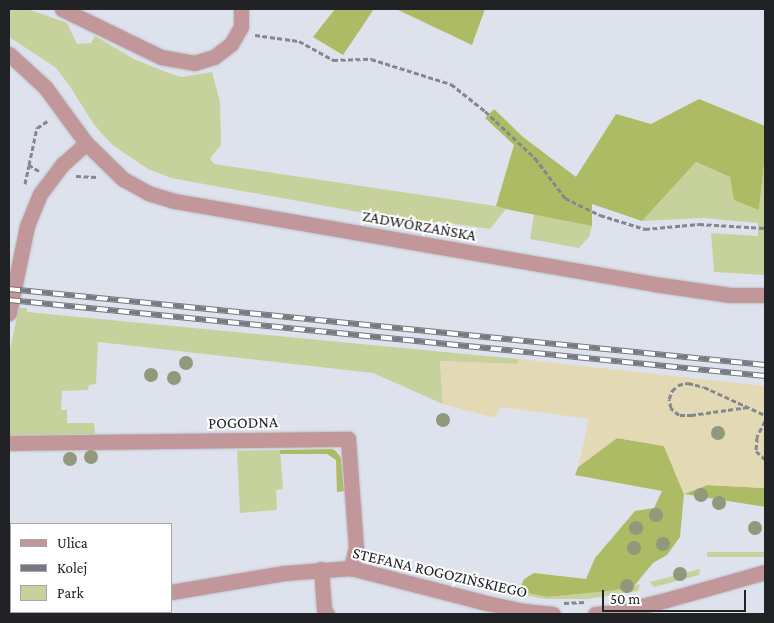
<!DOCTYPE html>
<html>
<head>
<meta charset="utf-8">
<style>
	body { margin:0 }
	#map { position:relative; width:774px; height:623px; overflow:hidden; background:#dee2ed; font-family:"Crimson Pro",serif }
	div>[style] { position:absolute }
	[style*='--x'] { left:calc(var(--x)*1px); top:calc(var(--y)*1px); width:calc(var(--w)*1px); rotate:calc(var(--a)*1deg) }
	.green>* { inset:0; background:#c7d19b; transform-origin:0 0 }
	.forest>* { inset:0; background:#aebb65 }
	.sand>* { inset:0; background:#e3d9b4 }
	.path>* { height:3px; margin-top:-1.5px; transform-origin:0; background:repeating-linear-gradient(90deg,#84878f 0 5px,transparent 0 7.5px) }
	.roads { filter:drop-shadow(0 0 1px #bcbfc9) drop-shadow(0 0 1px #bcbfc9) }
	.minor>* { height:15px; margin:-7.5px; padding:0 7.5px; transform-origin:7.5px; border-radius:7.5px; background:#c19799 }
	.rail>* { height:5.5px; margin-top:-2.75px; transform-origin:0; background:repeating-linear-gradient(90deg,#fff 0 11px,#777a81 0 22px); box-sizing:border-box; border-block:1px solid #777a81 }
	.trees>* { width:14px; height:14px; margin:-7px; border-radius:50%; background:#92987b }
	span { translate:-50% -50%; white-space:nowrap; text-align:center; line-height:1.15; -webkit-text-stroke:4px #fff; paint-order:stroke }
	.street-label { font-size:16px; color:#202226 }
	.frame { position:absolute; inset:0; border:10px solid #202226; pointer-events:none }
	.legend { position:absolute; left:10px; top:523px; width:162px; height:90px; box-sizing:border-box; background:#fff; border:1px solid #a6a7a8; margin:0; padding:6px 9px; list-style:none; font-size:15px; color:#202226 }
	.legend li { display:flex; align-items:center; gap:10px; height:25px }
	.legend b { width:25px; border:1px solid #a6a7a8 }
	.scale { position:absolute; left:602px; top:590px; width:144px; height:22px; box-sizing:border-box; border:2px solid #202226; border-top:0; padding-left:6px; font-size:15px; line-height:18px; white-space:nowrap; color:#202226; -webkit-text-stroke:4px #fff; paint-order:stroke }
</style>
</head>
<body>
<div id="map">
	<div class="green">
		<i style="clip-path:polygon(9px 9px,28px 9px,67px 23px,77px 44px,91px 43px,95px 36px,134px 59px,171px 74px,182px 77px,212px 72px,220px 102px,221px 145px,210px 158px,214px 164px,496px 206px,506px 209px,490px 229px,441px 222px,436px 226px,171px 178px,148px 169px,114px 146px,104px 136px,93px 123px,69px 85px,55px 67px,9px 37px)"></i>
		<i style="clip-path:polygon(765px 155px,765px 275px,714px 272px,711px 233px,758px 236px,758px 223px,703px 218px,642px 221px,696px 162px,730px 177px,759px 210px)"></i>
		<i style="clip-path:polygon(534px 214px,592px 226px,589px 237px,579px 248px,530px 239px)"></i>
		<i style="clip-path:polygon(19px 308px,27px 308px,27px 312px,519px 359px,518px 364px,440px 361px,443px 404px,373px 373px,98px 342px,96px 384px,89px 385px,88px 390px,62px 391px,61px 410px,67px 410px,67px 423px,94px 423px,95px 434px,9px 435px,9px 353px)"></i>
		<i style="clip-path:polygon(280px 450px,283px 489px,276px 490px,277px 510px,240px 513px,237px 451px)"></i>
		<i style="left:765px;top:552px;width:5px;height:58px;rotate:90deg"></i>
		<i style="clip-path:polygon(700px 569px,699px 575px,654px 587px,650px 582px)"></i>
		<i style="clip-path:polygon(640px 584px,638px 591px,587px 599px,546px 599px,519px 594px,519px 591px,547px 597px,611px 591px)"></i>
	</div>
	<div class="forest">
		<i style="clip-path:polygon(335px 9px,374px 9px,343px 55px,313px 37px)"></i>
		<i style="clip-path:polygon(396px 9px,485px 9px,472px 45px)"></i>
		<i style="clip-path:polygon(699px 99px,765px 126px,765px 155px,759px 210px,734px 200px,730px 177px,696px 162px,642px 221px,592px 204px,592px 226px,506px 209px,496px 206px,514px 145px,485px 118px,494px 109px,523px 137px,576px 177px,616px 114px,651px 124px)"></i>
		<i style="clip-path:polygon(617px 438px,664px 446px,684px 494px,707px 485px,765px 488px,765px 507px,684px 494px,680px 537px,667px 555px,653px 563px,634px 586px,611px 591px,547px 597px,519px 591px,524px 579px,534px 573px,586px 579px,595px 558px,635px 511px,654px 508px,662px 491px,575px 475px,578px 467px)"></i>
		<i style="clip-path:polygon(332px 449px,336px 451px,341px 458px,344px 491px,337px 492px,336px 460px,327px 454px,280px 454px,280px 450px)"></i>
	</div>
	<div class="sand">
		<i style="clip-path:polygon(519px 359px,765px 386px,765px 488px,707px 485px,684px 494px,664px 446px,617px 438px,578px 467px,589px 419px,501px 407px,495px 418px,443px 404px,440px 361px,517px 364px)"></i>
	</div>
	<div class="path">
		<i style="--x:255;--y:35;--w:44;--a:7.8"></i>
		<i style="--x:299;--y:41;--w:39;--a:29"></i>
		<i style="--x:333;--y:60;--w:38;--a:-2"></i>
		<i style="--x:371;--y:59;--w:84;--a:17.4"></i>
		<i style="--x:451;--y:84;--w:43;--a:38.5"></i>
		<i style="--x:485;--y:111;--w:69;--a:43.2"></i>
		<i style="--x:535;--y:158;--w:50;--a:53.1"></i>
		<i style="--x:565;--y:198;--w:39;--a:26"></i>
		<i style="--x:600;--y:215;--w:47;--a:17.3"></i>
		<i style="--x:645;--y:229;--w:54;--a:-5.3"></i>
		<i style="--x:699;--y:224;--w:66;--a:3.5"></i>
		<i style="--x:39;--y:171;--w:12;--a:-149"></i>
		<i style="--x:29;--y:165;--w:38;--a:-78"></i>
		<i style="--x:37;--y:128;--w:14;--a:-34"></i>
		<i style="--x:76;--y:176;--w:21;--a:3"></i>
		<i style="--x:25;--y:184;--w:19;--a:-78"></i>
		<i style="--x:748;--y:407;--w:57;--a:171.9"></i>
		<i style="--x:692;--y:415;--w:13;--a:180"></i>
		<i style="--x:679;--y:415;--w:11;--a:-139"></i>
		<i style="--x:671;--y:408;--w:9;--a:-103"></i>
		<i style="--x:669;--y:399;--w:9;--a:-69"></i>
		<i style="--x:672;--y:391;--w:8;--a:-45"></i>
		<i style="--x:678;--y:385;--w:10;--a:-11"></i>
		<i style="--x:688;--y:383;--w:16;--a:14"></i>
		<i style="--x:704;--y:387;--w:67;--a:24.7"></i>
		<i style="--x:765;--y:421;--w:18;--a:117"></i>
		<i style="--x:757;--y:437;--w:14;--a:94"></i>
		<i style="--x:756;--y:451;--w:12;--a:42"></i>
		<i style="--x:564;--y:603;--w:21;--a:-3"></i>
		<i style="--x:9;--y:609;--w:2;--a:-27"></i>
		<i style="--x:142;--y:614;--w:5;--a:-22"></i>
	</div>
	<div class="roads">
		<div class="minor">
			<i style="--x:62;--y:9;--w:110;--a:25.9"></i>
			<i style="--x:161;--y:57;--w:34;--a:10"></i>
			<i style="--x:194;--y:63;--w:21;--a:-17"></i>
			<i style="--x:214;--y:57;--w:21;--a:-37"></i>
			<i style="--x:231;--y:44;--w:20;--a:-60"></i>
			<i style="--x:241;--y:27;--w:18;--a:-90"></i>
			<i style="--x:9;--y:54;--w:49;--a:42.5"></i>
			<i style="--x:45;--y:87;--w:69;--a:53.8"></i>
			<i style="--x:86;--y:143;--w:52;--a:44.2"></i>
			<i style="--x:123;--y:179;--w:29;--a:29"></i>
			<i style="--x:148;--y:193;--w:27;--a:17"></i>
			<i style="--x:174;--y:201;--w:487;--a:9.8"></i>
			<i style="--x:654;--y:284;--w:77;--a:8.2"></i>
			<i style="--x:730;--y:295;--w:35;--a:0"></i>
			<i style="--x:9;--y:313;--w:89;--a:-78.3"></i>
			<i style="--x:27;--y:226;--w:35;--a:-68"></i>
			<i style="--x:40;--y:194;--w:38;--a:-53"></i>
			<i style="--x:63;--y:164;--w:31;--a:-42"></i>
			<i style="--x:9;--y:443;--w:339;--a:-0.7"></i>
			<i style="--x:348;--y:439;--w:108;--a:85.8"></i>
			<i style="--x:356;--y:547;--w:22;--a:103"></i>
			<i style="--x:321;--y:569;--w:40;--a:85.7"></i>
			<i style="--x:324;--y:609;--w:6;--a:59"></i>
			<i style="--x:171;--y:592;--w:115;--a:-9.5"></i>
			<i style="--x:284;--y:573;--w:67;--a:-4.3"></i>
			<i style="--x:351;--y:568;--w:135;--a:14.5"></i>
			<i style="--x:482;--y:602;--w:43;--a:12.1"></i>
			<i style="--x:524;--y:611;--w:29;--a:6"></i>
			<i style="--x:64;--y:614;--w:12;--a:-9"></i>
			<i style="--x:595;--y:614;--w:23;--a:-5"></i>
			<i style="--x:618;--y:612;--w:49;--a:-14"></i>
			<i style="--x:666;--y:600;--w:103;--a:-15.8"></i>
		</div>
	</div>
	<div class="rail">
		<i style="--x:9;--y:289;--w:760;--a:5.74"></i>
		<i style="--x:9;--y:300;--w:760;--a:5.74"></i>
	</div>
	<div class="trees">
		<i style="left:186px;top:363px"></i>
		<i style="left:151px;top:375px"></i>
		<i style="left:174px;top:378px"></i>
		<i style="left:443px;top:420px"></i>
		<i style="left:718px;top:433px"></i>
		<i style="left:91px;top:457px"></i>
		<i style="left:70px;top:459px"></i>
		<i style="left:701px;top:495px"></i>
		<i style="left:719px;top:503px"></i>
		<i style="left:656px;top:515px"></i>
		<i style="left:636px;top:528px"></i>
		<i style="left:755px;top:528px"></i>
		<i style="left:663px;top:544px"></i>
		<i style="left:634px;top:548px"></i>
		<i style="left:680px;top:574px"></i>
		<i style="left:627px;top:586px"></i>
	</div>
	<div class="street-label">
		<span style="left:419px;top:226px;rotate:10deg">ZADWÓRZAŃSKA</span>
		<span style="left:243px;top:423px;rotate:-1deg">POGODNA</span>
		<span style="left:440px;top:573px;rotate:13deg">STEFANA ROGOZIŃSKIEGO</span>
	</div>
	<div class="frame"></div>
	<ul class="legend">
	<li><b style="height:6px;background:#c19799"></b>Ulica</li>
	<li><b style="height:6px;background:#777a81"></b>Kolej</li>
	<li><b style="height:14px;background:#c7d19b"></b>Park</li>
	</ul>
	<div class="scale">50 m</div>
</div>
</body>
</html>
